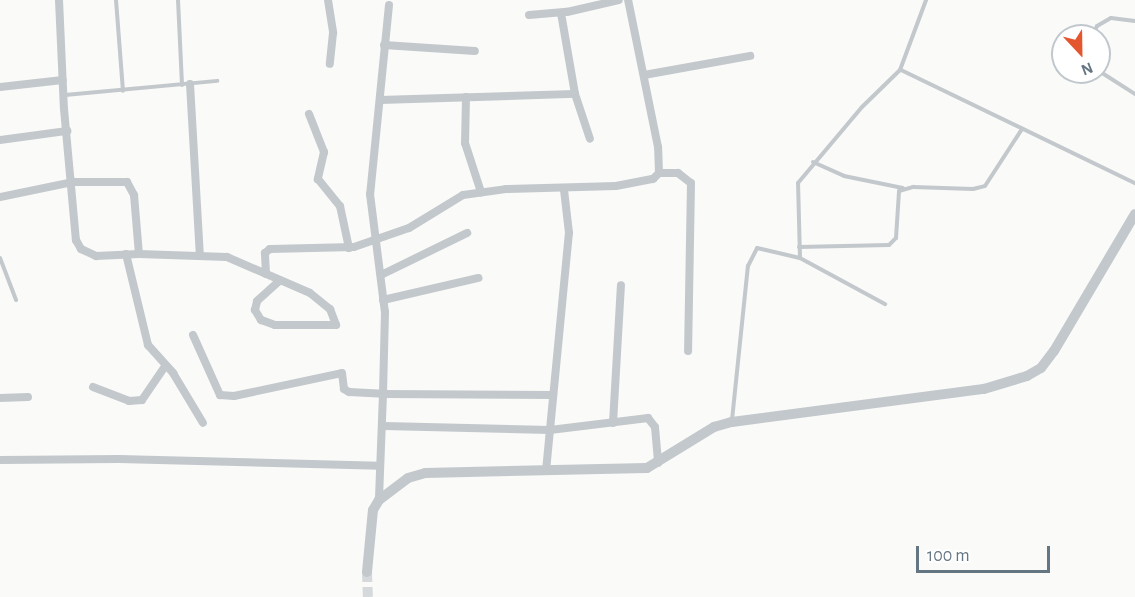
<!DOCTYPE html>
<html>
<head>
<meta charset="utf-8">
<style>
	body { margin:0 }
	#map { position:relative; width:1135px; height:597px; overflow:hidden; background:#fafaf8; font-family:"Alegreya Sans",sans-serif }
	div>[style] { position:absolute }
	[style*='--x'] { left:calc(var(--x)*1px); top:calc(var(--y)*1px); width:calc(var(--w)*1px); rotate:calc(var(--a)*1deg) }
	.tertiary-tunnel>* { height:10px; margin-top:-5px; transform-origin:0; background:repeating-linear-gradient(90deg,#d5d9db 0 10px,transparent 0 15px) }
	.service>* { height:4px; margin:-2px; padding:0 2px; transform-origin:2px; border-radius:2px; background:#c3c8cc }
	.minor>* { height:8px; margin:-4px; padding:0 4px; transform-origin:4px; border-radius:4px; background:#c3c8cc }
	.tertiary>* { height:10px; margin:-5px; padding:0 5px; transform-origin:5px; border-radius:5px; background:#c3c8cc }
	span { translate:-50% -50%; white-space:nowrap; text-align:center; line-height:1.15; -webkit-text-stroke:6px #fff; paint-order:stroke }
	.north { position:absolute; left:1051px; top:24px; width:60px; height:60px; box-sizing:border-box; background:#fff; border:2px solid #c1c8cd; border-radius:50%; rotate:158deg; font-size:16px; font-weight:700; line-height:24px; text-align:center; color:#657683 }
	.north::after { content:''; display:block; margin:auto; width:21px; height:27px; background:#e4572e; clip-path:polygon(50% 0,100% 100%,50% 72%,0 100%) }
	.scale { position:absolute; left:916px; top:546px; width:134px; height:27px; box-sizing:border-box; border:3px solid #657683; border-top:0; padding-left:8px; font-size:18px; line-height:21px; white-space:nowrap; color:#657683; -webkit-text-stroke:4px #fff; paint-order:stroke }
</style>
</head>
<body>
<div id="map">
	<div class="tertiary-tunnel">
		<i style="--x:367;--y:572;--w:25;--a:88"></i>
	</div>
	<div class="service">
		<i style="--x:116;--y:0;--w:91;--a:85.6"></i>
		<i style="--x:178;--y:0;--w:85;--a:87.3"></i>
		<i style="--x:1092;--y:36;--w:11;--a:-63"></i>
		<i style="--x:1097;--y:26;--w:16;--a:-30"></i>
		<i style="--x:1111;--y:18;--w:24;--a:7"></i>
		<i style="--x:901;--y:70;--w:260;--a:25.8"></i>
		<i style="--x:1099;--y:71;--w:43;--a:32.6"></i>
		<i style="--x:65;--y:95;--w:153;--a:-5.3"></i>
		<i style="--x:813;--y:162;--w:34;--a:24"></i>
		<i style="--x:844;--y:176;--w:60;--a:11.5"></i>
		<i style="--x:799;--y:247;--w:90;--a:-1.3"></i>
		<i style="--x:889;--y:245;--w:10;--a:-45"></i>
		<i style="--x:896;--y:238;--w:47;--a:-86.3"></i>
		<i style="--x:899;--y:191;--w:15;--a:-16"></i>
		<i style="--x:913;--y:187;--w:60;--a:1.9"></i>
		<i style="--x:973;--y:189;--w:12;--a:-14"></i>
		<i style="--x:985;--y:186;--w:68;--a:-57"></i>
		<i style="--x:0;--y:258;--w:45;--a:69.1"></i>
		<i style="--x:800;--y:258;--w:75;--a:-91.5"></i>
		<i style="--x:798;--y:183;--w:99;--a:-49.9"></i>
		<i style="--x:862;--y:107;--w:53;--a:-44.2"></i>
		<i style="--x:900;--y:70;--w:75;--a:-69.6"></i>
		<i style="--x:732;--y:420;--w:155;--a:-84.1"></i>
		<i style="--x:748;--y:266;--w:20;--a:-63"></i>
		<i style="--x:757;--y:248;--w:44;--a:13.1"></i>
		<i style="--x:800;--y:258;--w:97;--a:28.4"></i>
	</div>
	<div class="minor">
		<i style="--x:59;--y:0;--w:109;--a:87.4"></i>
		<i style="--x:64;--y:109;--w:132;--a:84.8"></i>
		<i style="--x:76;--y:240;--w:10;--a:61"></i>
		<i style="--x:81;--y:249;--w:17;--a:25"></i>
		<i style="--x:96;--y:256;--w:43;--a:-2.7"></i>
		<i style="--x:139;--y:254;--w:88;--a:2"></i>
		<i style="--x:227;--y:257;--w:90;--a:23.4"></i>
		<i style="--x:310;--y:293;--w:26;--a:39"></i>
		<i style="--x:330;--y:309;--w:17;--a:69"></i>
		<i style="--x:336;--y:325;--w:61;--a:180"></i>
		<i style="--x:275;--y:325;--w:15;--a:-160"></i>
		<i style="--x:261;--y:320;--w:12;--a:-121"></i>
		<i style="--x:255;--y:310;--w:9;--a:-77"></i>
		<i style="--x:257;--y:301;--w:31;--a:-42"></i>
		<i style="--x:328;--y:0;--w:33;--a:81"></i>
		<i style="--x:333;--y:33;--w:31;--a:96"></i>
		<i style="--x:389;--y:5;--w:190;--a:95.7"></i>
		<i style="--x:370;--y:194;--w:119;--a:82.8"></i>
		<i style="--x:385;--y:312;--w:82;--a:91.4"></i>
		<i style="--x:383;--y:394;--w:170;--a:0.3"></i>
		<i style="--x:561;--y:13;--w:82;--a:80.2"></i>
		<i style="--x:575;--y:94;--w:47;--a:71.6"></i>
		<i style="--x:529;--y:15;--w:38;--a:-5"></i>
		<i style="--x:567;--y:12;--w:53;--a:-13"></i>
		<i style="--x:384;--y:45;--w:91;--a:3.8"></i>
		<i style="--x:644;--y:75;--w:108;--a:-10.2"></i>
		<i style="--x:190;--y:84;--w:172;--a:86.7"></i>
		<i style="--x:0;--y:87;--w:63;--a:-6.3"></i>
		<i style="--x:466;--y:97;--w:46;--a:91.2"></i>
		<i style="--x:465;--y:143;--w:52;--a:71.9"></i>
		<i style="--x:380;--y:100;--w:195;--a:-1.8"></i>
		<i style="--x:309;--y:114;--w:41;--a:68.5"></i>
		<i style="--x:324;--y:152;--w:28;--a:103"></i>
		<i style="--x:318;--y:179;--w:35;--a:51"></i>
		<i style="--x:340;--y:206;--w:43;--a:77.9"></i>
		<i style="--x:0;--y:140;--w:68;--a:-7.7"></i>
		<i style="--x:659;--y:173;--w:19;--a:0"></i>
		<i style="--x:678;--y:173;--w:16;--a:38"></i>
		<i style="--x:691;--y:183;--w:168;--a:91"></i>
		<i style="--x:0;--y:197;--w:75;--a:-11.6"></i>
		<i style="--x:73;--y:182;--w:54;--a:0"></i>
		<i style="--x:127;--y:182;--w:15;--a:62"></i>
		<i style="--x:134;--y:195;--w:59;--a:85.2"></i>
		<i style="--x:126;--y:254;--w:94;--a:76.4"></i>
		<i style="--x:148;--y:345;--w:38;--a:48"></i>
		<i style="--x:173;--y:373;--w:58;--a:59"></i>
		<i style="--x:266;--y:274;--w:21;--a:-93"></i>
		<i style="--x:265;--y:253;--w:6;--a:-39"></i>
		<i style="--x:270;--y:249;--w:84;--a:-1.4"></i>
		<i style="--x:354;--y:247;--w:58;--a:-19.1"></i>
		<i style="--x:409;--y:228;--w:63;--a:-31.4"></i>
		<i style="--x:463;--y:195;--w:43;--a:-7.9"></i>
		<i style="--x:506;--y:189;--w:110;--a:-1.6"></i>
		<i style="--x:616;--y:186;--w:38;--a:-11"></i>
		<i style="--x:653;--y:179;--w:8;--a:-45"></i>
		<i style="--x:659;--y:173;--w:26;--a:-92"></i>
		<i style="--x:658;--y:147;--w:150;--a:-101.5"></i>
		<i style="--x:381;--y:275;--w:96;--a:-26"></i>
		<i style="--x:383;--y:300;--w:98;--a:-13"></i>
		<i style="--x:193;--y:335;--w:66;--a:65.8"></i>
		<i style="--x:220;--y:395;--w:14;--a:4"></i>
		<i style="--x:234;--y:396;--w:110;--a:-12"></i>
		<i style="--x:342;--y:373;--w:16;--a:83"></i>
		<i style="--x:344;--y:389;--w:6;--a:31"></i>
		<i style="--x:349;--y:392;--w:34;--a:3"></i>
		<i style="--x:383;--y:394;--w:106;--a:92.2"></i>
		<i style="--x:93;--y:387;--w:39;--a:21"></i>
		<i style="--x:129;--y:401;--w:13;--a:-4"></i>
		<i style="--x:142;--y:400;--w:42;--a:-55.6"></i>
		<i style="--x:0;--y:398;--w:28;--a:-2"></i>
		<i style="--x:613;--y:423;--w:138;--a:-86.7"></i>
		<i style="--x:384;--y:426;--w:166;--a:1.4"></i>
		<i style="--x:550;--y:430;--w:99;--a:-7"></i>
		<i style="--x:648;--y:418;--w:11;--a:52"></i>
		<i style="--x:655;--y:427;--w:36;--a:85"></i>
		<i style="--x:0;--y:460;--w:119;--a:-0.5"></i>
		<i style="--x:119;--y:459;--w:260;--a:1.5"></i>
		<i style="--x:546;--y:471;--w:239;--a:-84.5"></i>
		<i style="--x:569;--y:233;--w:43;--a:-96.6"></i>
	</div>
	<div class="tertiary">
		<i style="--x:367;--y:572;--w:62;--a:-84.5"></i>
		<i style="--x:373;--y:510;--w:12;--a:-59"></i>
		<i style="--x:379;--y:500;--w:36;--a:-37"></i>
		<i style="--x:408;--y:478;--w:18;--a:-16"></i>
		<i style="--x:425;--y:473;--w:222;--a:-1.3"></i>
		<i style="--x:647;--y:468;--w:79;--a:-31.5"></i>
		<i style="--x:714;--y:427;--w:19;--a:-16"></i>
		<i style="--x:732;--y:422;--w:254;--a:-7.5"></i>
		<i style="--x:984;--y:389;--w:45;--a:-16.8"></i>
		<i style="--x:1027;--y:376;--w:16;--a:-30"></i>
		<i style="--x:1041;--y:368;--w:21;--a:-53"></i>
		<i style="--x:1054;--y:351;--w:159;--a:-59.4"></i>
	</div>
	<div class="north">N</div>
	<div class="scale">100 m</div>
</div>
</body>
</html>
